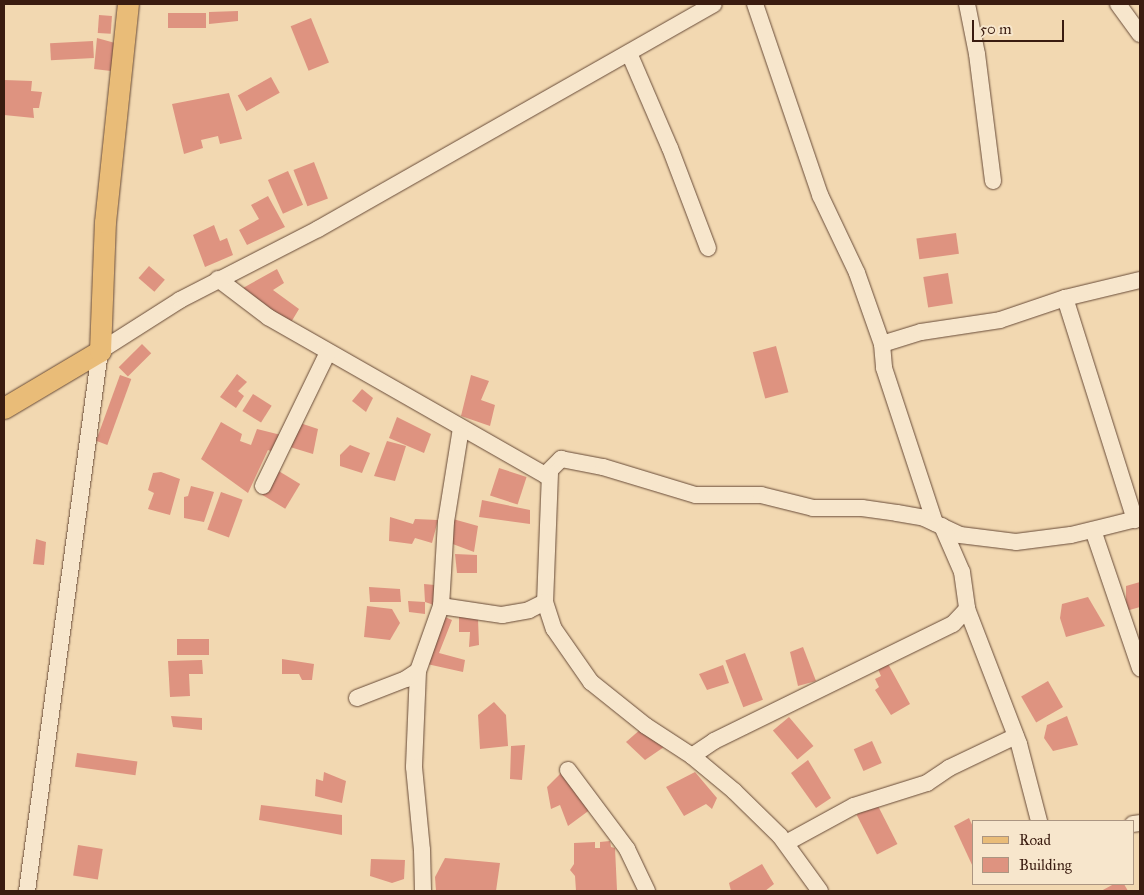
<!DOCTYPE html>
<html>
<head>
<meta charset="utf-8">
<style>
	body { margin:0 }
	#map { position:relative; width:1144px; height:895px; overflow:hidden; background:#f2d8b1; font-family:"IM FELL Great Primer",serif }
	div>[style] { position:absolute }
	[style*='--x'] { left:calc(var(--x)*1px); top:calc(var(--y)*1px); width:calc(var(--w)*1px); rotate:calc(var(--a)*1deg) }
	.building>* { inset:0; background:#de9380; transform-origin:0 0 }
	.roads { filter:drop-shadow(0 0 1px #684b38) drop-shadow(0 0 1px #684b38) }
	.minor>* { height:16px; margin:-8px; padding:0 8px; transform-origin:8px; border-radius:8px; background:#f7e6cc }
	.major>* { height:21px; margin:-10.5px; padding:0 10.5px; transform-origin:10.5px; border-radius:10.5px; background:#e9bc78 }
	span { translate:-50% -50%; white-space:nowrap; text-align:center; line-height:1.15; -webkit-text-stroke:5px #f7e6cc; paint-order:stroke }
	.frame { position:absolute; inset:0; border:5px solid #3a1c10; pointer-events:none }
	.legend { position:absolute; left:972px; top:820px; width:162px; height:65px; box-sizing:border-box; background:#f7e6cc; border:1px solid #ab9581; margin:0; padding:6px 9px; list-style:none; font-size:15px; color:#3a1c10 }
	.legend li { display:flex; align-items:center; gap:10px; height:25px }
	.legend b { width:25px; border:1px solid #ab9581 }
	.scale { position:absolute; left:972px; top:20px; width:92px; height:22px; box-sizing:border-box; border:2px solid #3a1c10; border-top:0; padding-left:6px; font-size:15px; line-height:18px; white-space:nowrap; color:#3a1c10; -webkit-text-stroke:4px #f7e6cc; paint-order:stroke }
</style>
</head>
<body>
<div id="map">
	<div class="building">
		<i style="clip-path:polygon(238px 11px,238px 21px,209px 24px,209px 12px)"></i>
		<i style="left:168px;top:13px;width:38px;height:15px"></i>
		<i style="left:99px;top:15px;width:13px;height:18px;rotate:4deg"></i>
		<i style="left:311px;top:18px;width:48px;height:22px;rotate:68deg"></i>
		<i style="clip-path:polygon(97px 38px,115px 43px,111px 71px,94px 69px)"></i>
		<i style="left:93px;top:41px;width:17px;height:43px;rotate:87deg"></i>
		<i style="left:271px;top:77px;width:18px;height:38px;rotate:61deg"></i>
		<i style="clip-path:polygon(4px 80px,32px 81px,31px 91px,42px 92px,39px 108px,33px 108px,34px 118px,4px 115px)"></i>
		<i style="clip-path:polygon(229px 93px,242px 139px,220px 144px,218px 136px,201px 140px,203px 148px,184px 154px,172px 104px)"></i>
		<i style="left:314px;top:162px;width:39px;height:22px;rotate:69deg"></i>
		<i style="left:288px;top:171px;width:37px;height:22px;rotate:66deg"></i>
		<i style="clip-path:polygon(268px 196px,285px 227px,247px 245px,239px 230px,259px 219px,251px 205px)"></i>
		<i style="clip-path:polygon(214px 225px,220px 241px,227px 238px,233px 255px,205px 267px,193px 235px)"></i>
		<i style="left:956px;top:233px;width:21px;height:40px;rotate:82deg"></i>
		<i style="left:149px;top:266px;width:21px;height:16px;rotate:41deg"></i>
		<i style="clip-path:polygon(277px 269px,284px 283px,273px 290px,299px 309px,290px 324px,243px 288px)"></i>
		<i style="left:948px;top:273px;width:31px;height:25px;rotate:81deg"></i>
		<i style="left:142px;top:344px;width:13px;height:33px;rotate:45deg"></i>
		<i style="left:776px;top:346px;width:48px;height:24px;rotate:75deg"></i>
		<i style="clip-path:polygon(237px 374px,247px 382px,238px 391px,244px 396px,236px 408px,220px 397px)"></i>
		<i style="left:120px;top:375px;width:12px;height:70px;rotate:20deg"></i>
		<i style="clip-path:polygon(471px 375px,489px 381px,481px 400px,495px 405px,490px 426px,461px 416px)"></i>
		<i style="clip-path:polygon(362px 389px,373px 398px,366px 412px,352px 401px)"></i>
		<i style="left:253px;top:394px;width:22px;height:20px;rotate:32deg"></i>
		<i style="clip-path:polygon(397px 417px,431px 434px,424px 453px,389px 438px)"></i>
		<i style="clip-path:polygon(221px 422px,242px 434px,240px 441px,251px 445px,257px 429px,281px 435px,273px 452px,268px 450px,248px 493px,201px 459px)"></i>
		<i style="clip-path:polygon(297px 422px,318px 429px,313px 454px,290px 447px)"></i>
		<i style="clip-path:polygon(387px 441px,406px 446px,395px 481px,374px 476px)"></i>
		<i style="clip-path:polygon(350px 445px,370px 453px,362px 473px,340px 466px,340px 455px)"></i>
		<i style="left:499px;top:468px;width:29px;height:29px;rotate:18deg"></i>
		<i style="left:277px;top:470px;width:27px;height:29px;rotate:31deg"></i>
		<i style="clip-path:polygon(161px 472px,180px 479px,170px 515px,148px 509px,154px 493px,148px 490px,153px 473px)"></i>
		<i style="clip-path:polygon(191px 486px,214px 492px,204px 522px,184px 518px,184px 497px,188px 496px)"></i>
		<i style="left:221px;top:492px;width:23px;height:40px;rotate:20deg"></i>
		<i style="clip-path:polygon(482px 500px,530px 510px,530px 524px,479px 517px)"></i>
		<i style="clip-path:polygon(390px 517px,413px 524px,415px 519px,438px 520px,432px 543px,415px 538px,412px 544px,389px 541px)"></i>
		<i style="clip-path:polygon(453px 519px,478px 526px,474px 552px,450px 543px)"></i>
		<i style="clip-path:polygon(36px 539px,46px 542px,44px 565px,33px 564px)"></i>
		<i style="clip-path:polygon(455px 554px,477px 555px,477px 573px,457px 573px)"></i>
		<i style="clip-path:polygon(1140px 582px,1140px 607px,1126px 611px,1126px 586px)"></i>
		<i style="clip-path:polygon(424px 584px,435px 585px,434px 605px,425px 602px,425px 614px,409px 612px,408px 601px,425px 602px)"></i>
		<i style="clip-path:polygon(369px 587px,400px 589px,401px 602px,370px 602px)"></i>
		<i style="clip-path:polygon(1088px 597px,1105px 626px,1066px 637px,1060px 618px,1062px 604px)"></i>
		<i style="clip-path:polygon(367px 606px,392px 609px,400px 623px,390px 640px,364px 637px)"></i>
		<i style="clip-path:polygon(459px 615px,478px 619px,479px 645px,469px 647px,470px 632px,459px 632px)"></i>
		<i style="clip-path:polygon(443px 616px,452px 620px,439px 653px,465px 660px,463px 672px,427px 664px)"></i>
		<i style="left:177px;top:639px;width:32px;height:16px"></i>
		<i style="clip-path:polygon(803px 647px,816px 681px,798px 686px,790px 652px)"></i>
		<i style="left:745px;top:653px;width:50px;height:21px;rotate:69deg"></i>
		<i style="clip-path:polygon(282px 659px,314px 664px,312px 680px,302px 680px,299px 674px,282px 674px)"></i>
		<i style="clip-path:polygon(202px 660px,203px 674px,189px 674px,190px 696px,170px 697px,168px 661px)"></i>
		<i style="clip-path:polygon(887px 662px,910px 704px,891px 715px,875px 690px,879px 687px,875px 679px,881px 676px,877px 667px)"></i>
		<i style="clip-path:polygon(723px 665px,729px 683px,707px 690px,699px 674px)"></i>
		<i style="left:1048px;top:681px;width:30px;height:31px;rotate:60deg"></i>
		<i style="clip-path:polygon(494px 702px,506px 715px,508px 746px,480px 749px,478px 715px)"></i>
		<i style="clip-path:polygon(171px 716px,202px 718px,202px 730px,173px 727px)"></i>
		<i style="clip-path:polygon(1067px 716px,1078px 745px,1053px 751px,1044px 738px,1047px 725px)"></i>
		<i style="left:789px;top:717px;width:38px;height:21px;rotate:50deg"></i>
		<i style="clip-path:polygon(642px 728px,664px 747px,645px 760px,626px 742px)"></i>
		<i style="left:872px;top:741px;width:24px;height:20px;rotate:66deg"></i>
		<i style="clip-path:polygon(525px 745px,522px 780px,510px 779px,511px 746px)"></i>
		<i style="left:77px;top:753px;width:61px;height:14px;rotate:8deg"></i>
		<i style="clip-path:polygon(808px 760px,831px 798px,816px 808px,791px 773px)"></i>
		<i style="clip-path:polygon(324px 772px,346px 781px,342px 803px,315px 796px,316px 779px,323px 781px)"></i>
		<i style="clip-path:polygon(562px 772px,591px 809px,568px 826px,560px 805px,551px 809px,547px 787px)"></i>
		<i style="clip-path:polygon(695px 772px,717px 798px,712px 809px,706px 804px,684px 816px,666px 787px)"></i>
		<i style="left:877px;top:804px;width:45px;height:23px;rotate:63deg"></i>
		<i style="clip-path:polygon(261px 805px,342px 815px,342px 835px,259px 820px)"></i>
		<i style="clip-path:polygon(969px 818px,973px 827px,973px 867px,954px 826px)"></i>
		<i style="clip-path:polygon(610px 841px,611px 847px,615px 848px,617px 890px,576px 891px,575px 876px,570px 870px,574px 864px,574px 843px,595px 842px,595px 848px,600px 848px,600px 842px)"></i>
		<i style="left:78px;top:845px;width:25px;height:31px;rotate:9deg"></i>
		<i style="clip-path:polygon(445px 858px,500px 863px,496px 891px,436px 891px,435px 877px)"></i>
		<i style="clip-path:polygon(371px 859px,405px 860px,404px 879px,392px 883px,370px 876px)"></i>
		<i style="clip-path:polygon(762px 864px,774px 884px,765px 891px,731px 891px,729px 883px)"></i>
		<i style="clip-path:polygon(1114px 884px,1124px 884px,1128px 891px,1101px 891px)"></i>
	</div>
	<div class="roads">
		<div class="minor">
			<i style="--x:755;--y:4;--w:202;--a:71.2"></i>
			<i style="--x:820;--y:195;--w:86;--a:64.6"></i>
			<i style="--x:857;--y:273;--w:75;--a:70.6"></i>
			<i style="--x:882;--y:344;--w:24;--a:85"></i>
			<i style="--x:884;--y:368;--w:163;--a:71.8"></i>
			<i style="--x:967;--y:4;--w:51;--a:78.7"></i>
			<i style="--x:977;--y:54;--w:128;--a:82.8"></i>
			<i style="--x:1118;--y:4;--w:37;--a:54"></i>
			<i style="--x:629;--y:53;--w:103;--a:66.7"></i>
			<i style="--x:670;--y:148;--w:107;--a:69.2"></i>
			<i style="--x:218;--y:279;--w:63;--a:37.2"></i>
			<i style="--x:268;--y:317;--w:319;--a:29.7"></i>
			<i style="--x:545;--y:475;--w:23;--a:-45"></i>
			<i style="--x:561;--y:459;--w:43;--a:10.8"></i>
			<i style="--x:603;--y:467;--w:97;--a:16.8"></i>
			<i style="--x:696;--y:495;--w:65;--a:0"></i>
			<i style="--x:761;--y:495;--w:54;--a:14"></i>
			<i style="--x:813;--y:508;--w:49;--a:0"></i>
			<i style="--x:862;--y:508;--w:35;--a:8"></i>
			<i style="--x:897;--y:513;--w:27;--a:10"></i>
			<i style="--x:924;--y:518;--w:40;--a:25"></i>
			<i style="--x:960;--y:535;--w:56;--a:7.1"></i>
			<i style="--x:1016;--y:542;--w:55;--a:-7.3"></i>
			<i style="--x:1071;--y:535;--w:71;--a:-13.8"></i>
			<i style="--x:1065;--y:298;--w:233;--a:72.5"></i>
			<i style="--x:882;--y:344;--w:41;--a:-17.1"></i>
			<i style="--x:921;--y:332;--w:80;--a:-8.6"></i>
			<i style="--x:1000;--y:320;--w:69;--a:-18.7"></i>
			<i style="--x:1065;--y:298;--w:77;--a:-13.5"></i>
			<i style="--x:461;--y:428;--w:95;--a:99.1"></i>
			<i style="--x:446;--y:522;--w:84;--a:93.4"></i>
			<i style="--x:441;--y:606;--w:62;--a:8.4"></i>
			<i style="--x:502;--y:615;--w:27;--a:-10"></i>
			<i style="--x:529;--y:610;--w:18;--a:-27"></i>
			<i style="--x:550;--y:473;--w:129;--a:92.2"></i>
			<i style="--x:545;--y:602;--w:28;--a:72"></i>
			<i style="--x:554;--y:629;--w:65;--a:55.1"></i>
			<i style="--x:591;--y:682;--w:70;--a:38.7"></i>
			<i style="--x:646;--y:726;--w:55;--a:33.1"></i>
			<i style="--x:692;--y:756;--w:55;--a:39.8"></i>
			<i style="--x:734;--y:791;--w:64;--a:44.4"></i>
			<i style="--x:780;--y:836;--w:68;--a:54"></i>
			<i style="--x:263;--y:486;--w:149;--a:-64.1"></i>
			<i style="--x:942;--y:526;--w:50;--a:66.5"></i>
			<i style="--x:962;--y:572;--w:37;--a:82"></i>
			<i style="--x:967;--y:609;--w:145;--a:68.9"></i>
			<i style="--x:1019;--y:744;--w:80;--a:75.4"></i>
			<i style="--x:1093;--y:530;--w:146;--a:71.2"></i>
			<i style="--x:418;--y:671;--w:96;--a:92.4"></i>
			<i style="--x:414;--y:767;--w:83;--a:84.5"></i>
			<i style="--x:422;--y:850;--w:41;--a:88.6"></i>
			<i style="--x:357;--y:698;--w:53;--a:-21.2"></i>
			<i style="--x:406;--y:679;--w:14;--a:-34"></i>
			<i style="--x:418;--y:671;--w:69;--a:-70.5"></i>
			<i style="--x:692;--y:756;--w:27;--a:-34"></i>
			<i style="--x:714;--y:741;--w:266;--a:-26.1"></i>
			<i style="--x:953;--y:624;--w:21;--a:-47"></i>
			<i style="--x:568;--y:770;--w:99;--a:53.2"></i>
			<i style="--x:627;--y:849;--w:47;--a:64.5"></i>
			<i style="--x:1133;--y:824;--w:7;--a:-8"></i>
			<i style="--x:786;--y:843;--w:77;--a:-28.6"></i>
			<i style="--x:854;--y:806;--w:77;--a:-17.5"></i>
			<i style="--x:927;--y:783;--w:27;--a:-34"></i>
			<i style="--x:949;--y:768;--w:74;--a:-25.5"></i>
			<i style="--x:27;--y:891;--w:545;--a:-82.3"></i>
			<i style="--x:100;--y:351;--w:95;--a:-32.5"></i>
			<i style="--x:180;--y:300;--w:155;--a:-27.2"></i>
			<i style="--x:318;--y:229;--w:455;--a:-29.6"></i>
		</div>
		<div class="major">
			<i style="--x:4;--y:408;--w:112;--a:-30.7"></i>
			<i style="--x:100;--y:351;--w:129;--a:-87.8"></i>
			<i style="--x:105;--y:222;--w:219;--a:-84"></i>
		</div>
	</div>
	<div class="frame"></div>
	<ul class="legend">
	<li><b style="height:6px;background:#e9bc78"></b>Road</li>
	<li><b style="height:14px;background:#de9380"></b>Building</li>
	</ul>
	<div class="scale">50 m</div>
</div>
</body>
</html>
